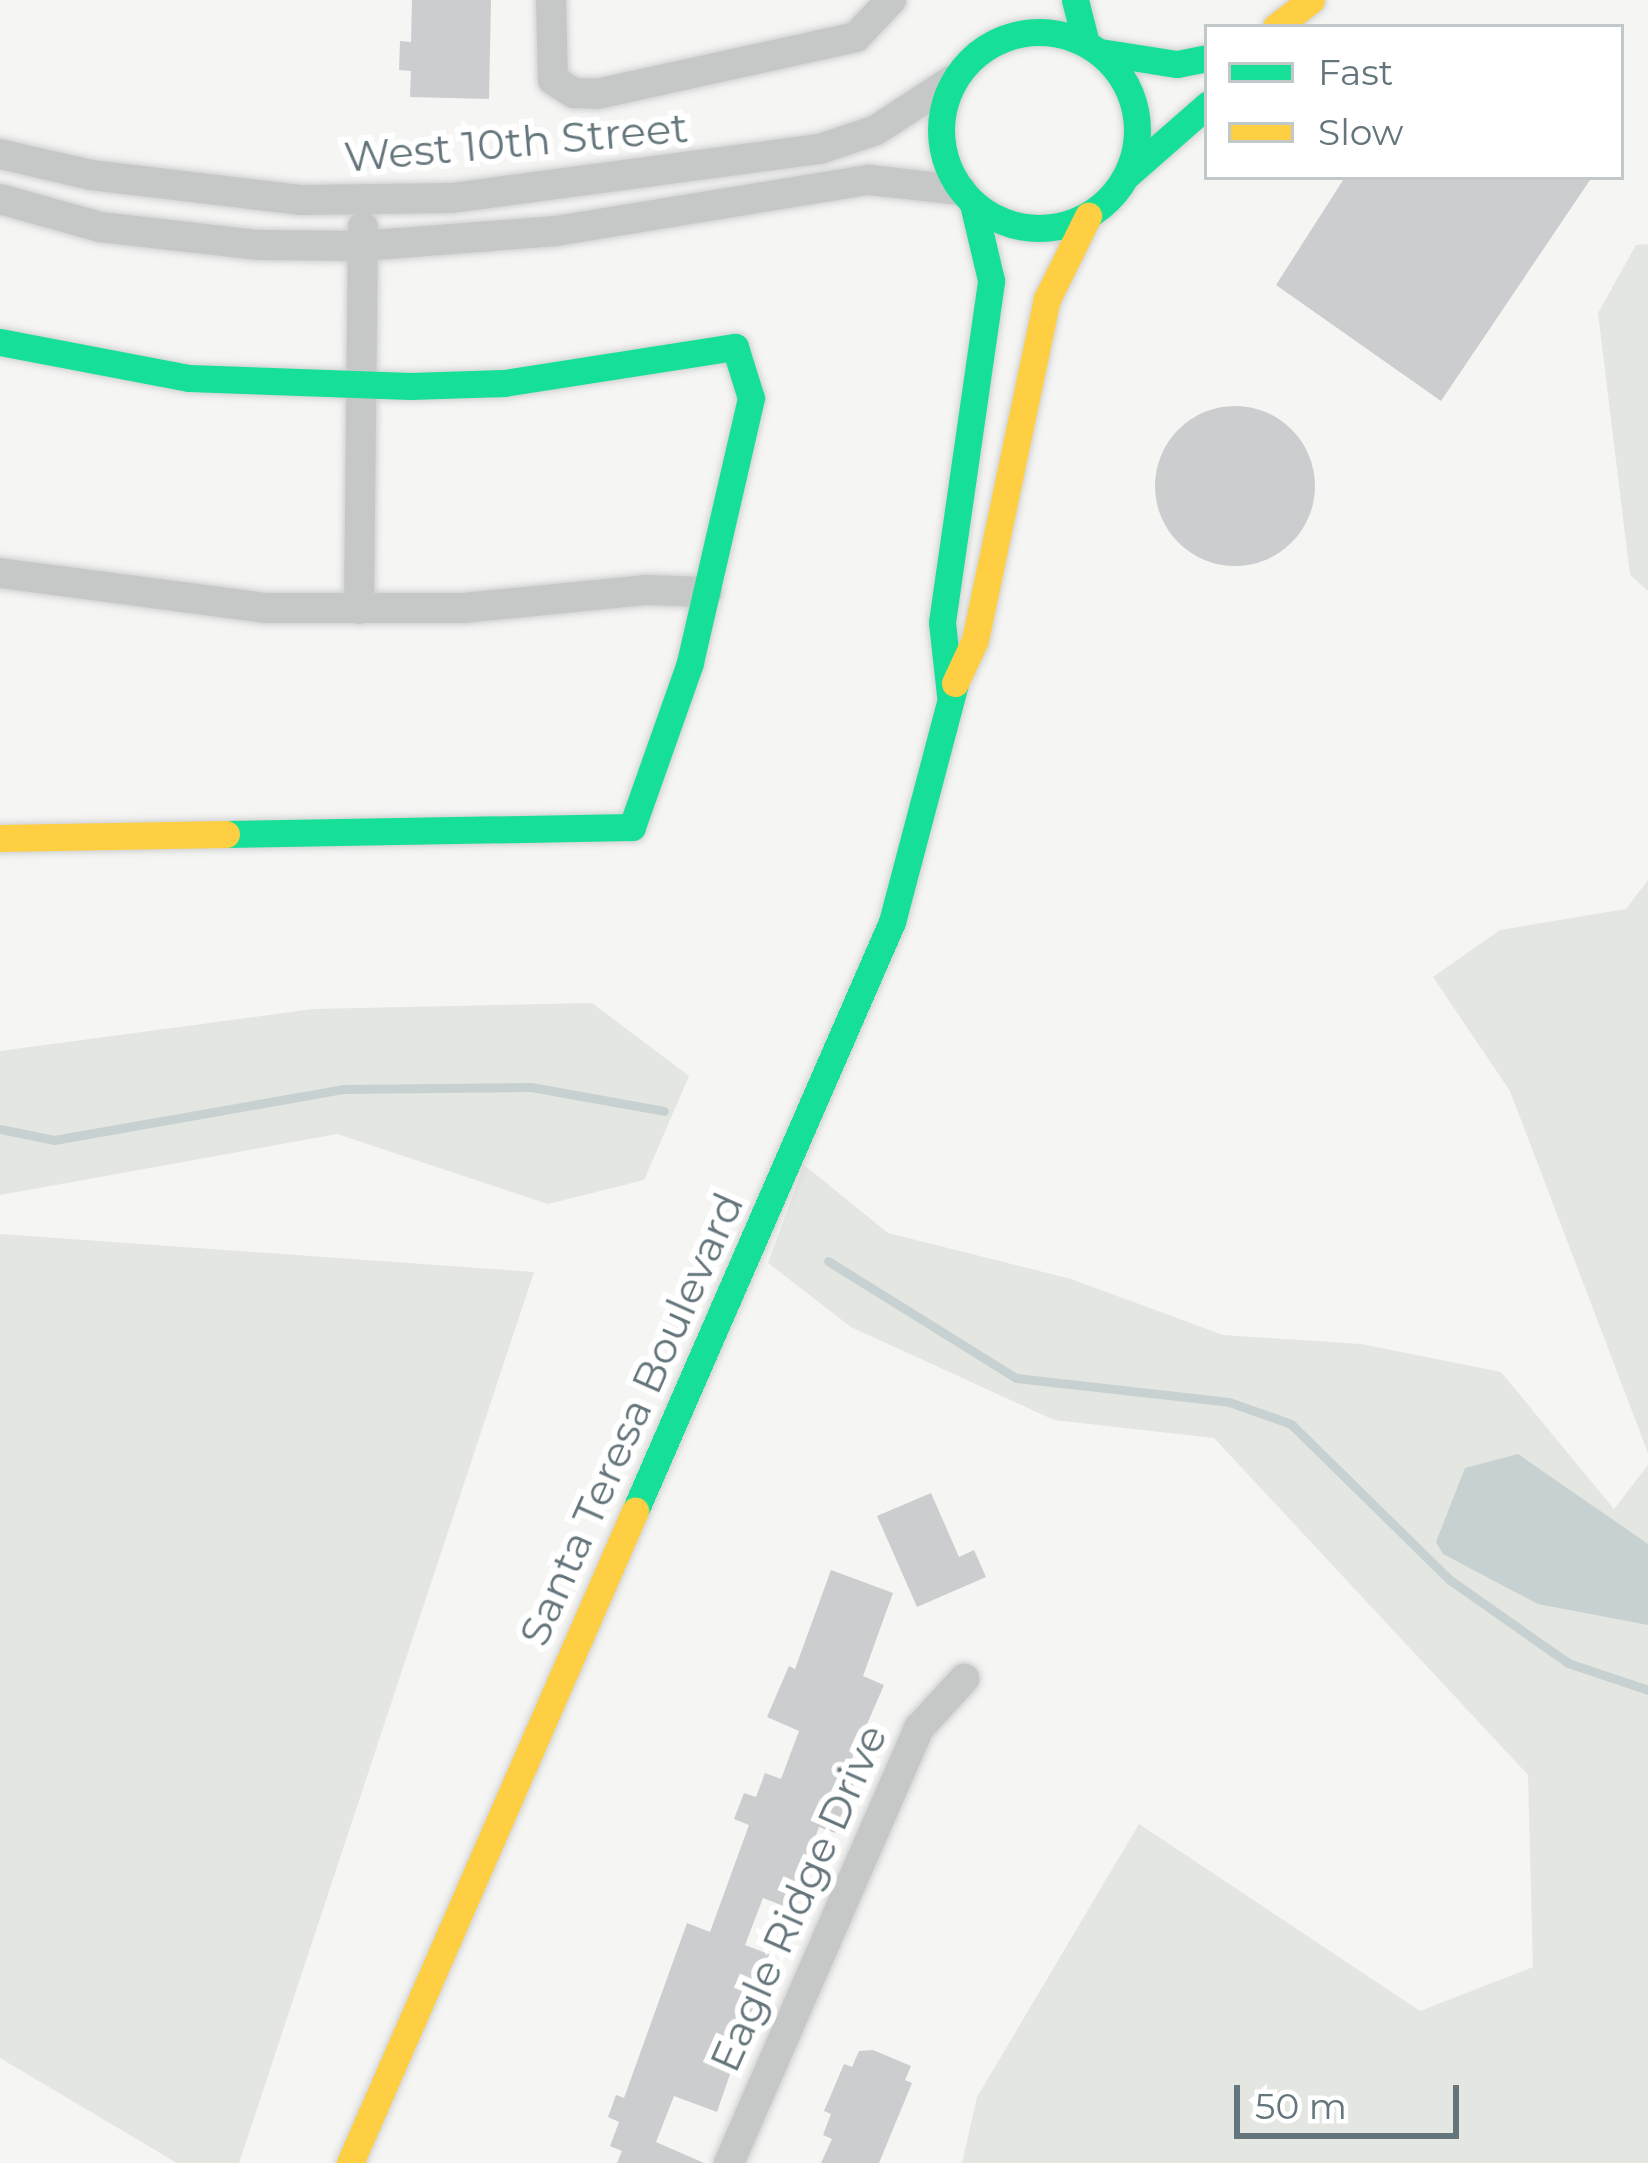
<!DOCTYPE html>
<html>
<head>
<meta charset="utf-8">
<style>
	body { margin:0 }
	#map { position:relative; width:1648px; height:2163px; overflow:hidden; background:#f5f5f4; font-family:Montserrat,sans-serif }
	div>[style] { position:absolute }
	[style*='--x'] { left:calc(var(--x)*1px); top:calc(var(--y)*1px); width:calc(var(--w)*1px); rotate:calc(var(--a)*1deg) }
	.green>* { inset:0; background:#e4e6e2 }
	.water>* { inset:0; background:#c7d1d1 }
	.stream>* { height:9px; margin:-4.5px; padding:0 4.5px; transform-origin:4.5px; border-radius:4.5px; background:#c7d1d1 }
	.building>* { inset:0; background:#cccdce }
	.round { border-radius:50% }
	.roads { filter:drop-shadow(0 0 3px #d0d1d1) drop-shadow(0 0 3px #d0d1d1) }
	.street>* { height:30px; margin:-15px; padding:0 15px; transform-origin:15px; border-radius:15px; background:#c6c8c8 }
	.fast>* { height:27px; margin:-13.5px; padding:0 13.5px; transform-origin:13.5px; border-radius:13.5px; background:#16e098 }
	.fast>.ring { margin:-13.5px; padding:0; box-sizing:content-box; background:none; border:27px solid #16e098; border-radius:50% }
	.slow>* { height:27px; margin:-13.5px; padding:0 13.5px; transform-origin:13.5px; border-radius:13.5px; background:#ffcf43 }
	span { translate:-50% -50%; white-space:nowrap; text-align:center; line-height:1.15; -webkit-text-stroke:12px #fff; paint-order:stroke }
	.street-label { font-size:42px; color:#64757b }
	.legend { position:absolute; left:1204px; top:24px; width:420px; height:156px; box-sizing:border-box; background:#fff; border:3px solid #c1c8ca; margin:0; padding:15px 21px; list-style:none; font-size:36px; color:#64757b }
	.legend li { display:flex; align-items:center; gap:24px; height:60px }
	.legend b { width:60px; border:3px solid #c1c8ca }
	.scale { position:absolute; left:1234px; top:2085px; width:225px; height:54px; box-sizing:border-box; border:6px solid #64757b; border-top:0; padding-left:15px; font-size:36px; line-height:42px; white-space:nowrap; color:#64757b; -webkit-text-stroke:9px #fff; paint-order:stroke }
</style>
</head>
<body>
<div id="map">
	<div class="green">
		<i style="clip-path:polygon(1648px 244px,1648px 591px,1630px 575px,1598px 313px,1636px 245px)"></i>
		<i style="clip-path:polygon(1648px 880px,1648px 1453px,1510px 1091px,1433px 977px,1500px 930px,1626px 909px)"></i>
		<i style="clip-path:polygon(592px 1003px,689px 1076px,644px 1180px,548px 1204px,337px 1134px,0 1195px,0 1051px,313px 1009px)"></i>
		<i style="clip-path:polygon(804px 1165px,888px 1233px,1071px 1279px,1223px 1335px,1361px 1344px,1501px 1372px,1614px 1509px,1648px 1465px,1648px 2163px,962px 2163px,977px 2097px,1139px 1824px,1420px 2011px,1533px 1967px,1528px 1775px,1214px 1438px,1054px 1420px,851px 1327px,768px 1263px)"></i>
		<i style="clip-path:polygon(0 1234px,534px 1272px,239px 2163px,177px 2163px,0 2058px)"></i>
	</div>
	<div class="water">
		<i style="clip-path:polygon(1518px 1454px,1648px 1544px,1648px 1625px,1538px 1604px,1443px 1554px,1436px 1542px,1465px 1468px)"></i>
	</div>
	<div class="stream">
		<i style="--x:0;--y:1129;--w:55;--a:11.5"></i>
		<i style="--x:54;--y:1140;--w:293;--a:-10"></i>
		<i style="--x:343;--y:1089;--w:188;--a:-0.6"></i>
		<i style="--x:531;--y:1087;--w:135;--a:10.2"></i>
		<i style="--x:828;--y:1261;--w:221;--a:31.9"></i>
		<i style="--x:1016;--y:1378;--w:214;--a:6.4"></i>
		<i style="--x:1229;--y:1402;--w:66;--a:19.5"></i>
		<i style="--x:1291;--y:1424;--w:223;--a:44.5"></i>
		<i style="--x:1450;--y:1580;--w:144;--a:35.1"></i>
		<i style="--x:1568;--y:1663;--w:84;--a:18.6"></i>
	</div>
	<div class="building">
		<i style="clip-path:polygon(412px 0,491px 0,489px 99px,410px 97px,411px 71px,399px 70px,400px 41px,411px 42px)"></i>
		<i style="clip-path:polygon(1345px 177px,1592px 177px,1441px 401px,1276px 285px)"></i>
		<i class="round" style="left:1155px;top:406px;width:160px;height:160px"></i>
		<i style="clip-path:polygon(931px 1493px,959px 1557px,974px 1550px,986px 1577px,917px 1607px,877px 1516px)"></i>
		<i style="clip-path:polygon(831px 1570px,893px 1593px,863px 1676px,884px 1685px,844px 1777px,855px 1781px,835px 1833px,819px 1827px,789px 1908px,763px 1898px,745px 1945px,771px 1955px,717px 2112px,674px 2096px,656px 2142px,704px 2163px,617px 2163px,622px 2151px,610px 2146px,619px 2122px,608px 2117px,616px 2095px,624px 2098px,687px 1923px,710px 1932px,749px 1825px,734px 1819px,744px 1793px,756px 1797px,765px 1773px,781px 1779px,799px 1731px,767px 1717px,789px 1666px,795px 1669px)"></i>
		<i style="clip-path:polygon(873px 2050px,911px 2066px,905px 2080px,912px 2083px,879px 2163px,821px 2163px,832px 2139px,823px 2135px,831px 2114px,824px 2111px,844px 2064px,852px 2067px,859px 2051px)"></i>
	</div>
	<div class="roads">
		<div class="street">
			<i style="--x:551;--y:0;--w:80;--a:88.6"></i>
			<i style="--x:553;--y:80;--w:25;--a:32"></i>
			<i style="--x:574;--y:93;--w:23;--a:2"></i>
			<i style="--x:597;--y:94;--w:265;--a:-12.4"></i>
			<i style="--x:856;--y:37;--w:51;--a:-46.6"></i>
			<i style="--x:0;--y:154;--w:93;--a:13"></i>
			<i style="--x:91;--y:175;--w:210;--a:6.8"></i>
			<i style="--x:300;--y:200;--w:152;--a:-0.8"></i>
			<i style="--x:452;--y:198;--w:371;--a:-7.6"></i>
			<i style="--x:820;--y:149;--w:59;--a:-18.7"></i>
			<i style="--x:876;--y:130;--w:92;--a:-33"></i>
			<i style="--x:0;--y:199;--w:104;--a:15.6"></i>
			<i style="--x:100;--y:227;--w:160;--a:6.5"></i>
			<i style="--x:259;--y:245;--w:102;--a:0.6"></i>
			<i style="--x:361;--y:246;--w:196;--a:-4.4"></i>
			<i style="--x:556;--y:231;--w:317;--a:-9.3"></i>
			<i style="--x:869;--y:180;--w:93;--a:6.2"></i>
			<i style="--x:0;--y:573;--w:267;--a:7.5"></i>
			<i style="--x:265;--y:608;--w:198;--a:0"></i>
			<i style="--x:463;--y:608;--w:183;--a:-5.6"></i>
			<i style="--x:645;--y:590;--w:62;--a:1.8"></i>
			<i style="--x:359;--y:609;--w:382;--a:-89.4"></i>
			<i style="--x:729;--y:2163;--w:475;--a:-66.4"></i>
			<i style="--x:919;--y:1728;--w:67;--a:-47.4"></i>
		</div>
		<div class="fast">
			<i style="--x:1075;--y:0;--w:44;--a:75.7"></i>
			<i class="ring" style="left:941px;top:32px;width:169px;height:169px"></i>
			<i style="--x:1100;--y:52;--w:78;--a:8.9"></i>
			<i style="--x:1177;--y:64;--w:31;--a:-11"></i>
			<i style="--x:1126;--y:176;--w:108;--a:-41.2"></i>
			<i style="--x:0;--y:342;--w:192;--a:10.8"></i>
			<i style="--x:189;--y:378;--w:221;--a:2.1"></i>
			<i style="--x:410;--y:386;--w:94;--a:-1.8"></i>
			<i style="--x:504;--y:383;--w:234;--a:-8.9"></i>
			<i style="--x:735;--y:347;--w:53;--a:72.6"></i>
			<i style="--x:751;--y:398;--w:272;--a:103"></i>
			<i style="--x:690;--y:663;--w:174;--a:109.5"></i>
			<i style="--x:632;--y:827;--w:406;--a:179"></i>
			<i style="--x:950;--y:695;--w:73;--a:-96.3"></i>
			<i style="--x:942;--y:622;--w:345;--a:-81.8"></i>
			<i style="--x:991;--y:280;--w:78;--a:-103.3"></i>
			<i style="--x:635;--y:1511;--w:643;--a:-66.43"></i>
			<i style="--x:892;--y:922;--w:247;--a:-75.2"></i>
		</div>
		<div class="slow">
			<i style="--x:1276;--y:27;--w:44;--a:-37.6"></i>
			<i style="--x:955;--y:683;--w:47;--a:-65.1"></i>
			<i style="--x:975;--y:640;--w:349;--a:-78.1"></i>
			<i style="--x:1047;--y:299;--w:93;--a:-63.7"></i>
			<i style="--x:0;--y:838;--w:226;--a:-1"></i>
			<i style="--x:350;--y:2163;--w:712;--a:-66.39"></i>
		</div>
	</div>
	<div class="street-label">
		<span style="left:516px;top:142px;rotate:-5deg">West 10th Street</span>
		<span style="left:631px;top:1419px;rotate:-66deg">Santa Teresa Boulevard</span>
		<span style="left:798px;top:1898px;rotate:-66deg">Eagle Ridge Drive</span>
	</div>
	<ul class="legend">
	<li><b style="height:15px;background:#16e098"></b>Fast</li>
	<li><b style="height:15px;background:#ffcf43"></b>Slow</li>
	</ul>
	<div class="scale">50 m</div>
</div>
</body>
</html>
